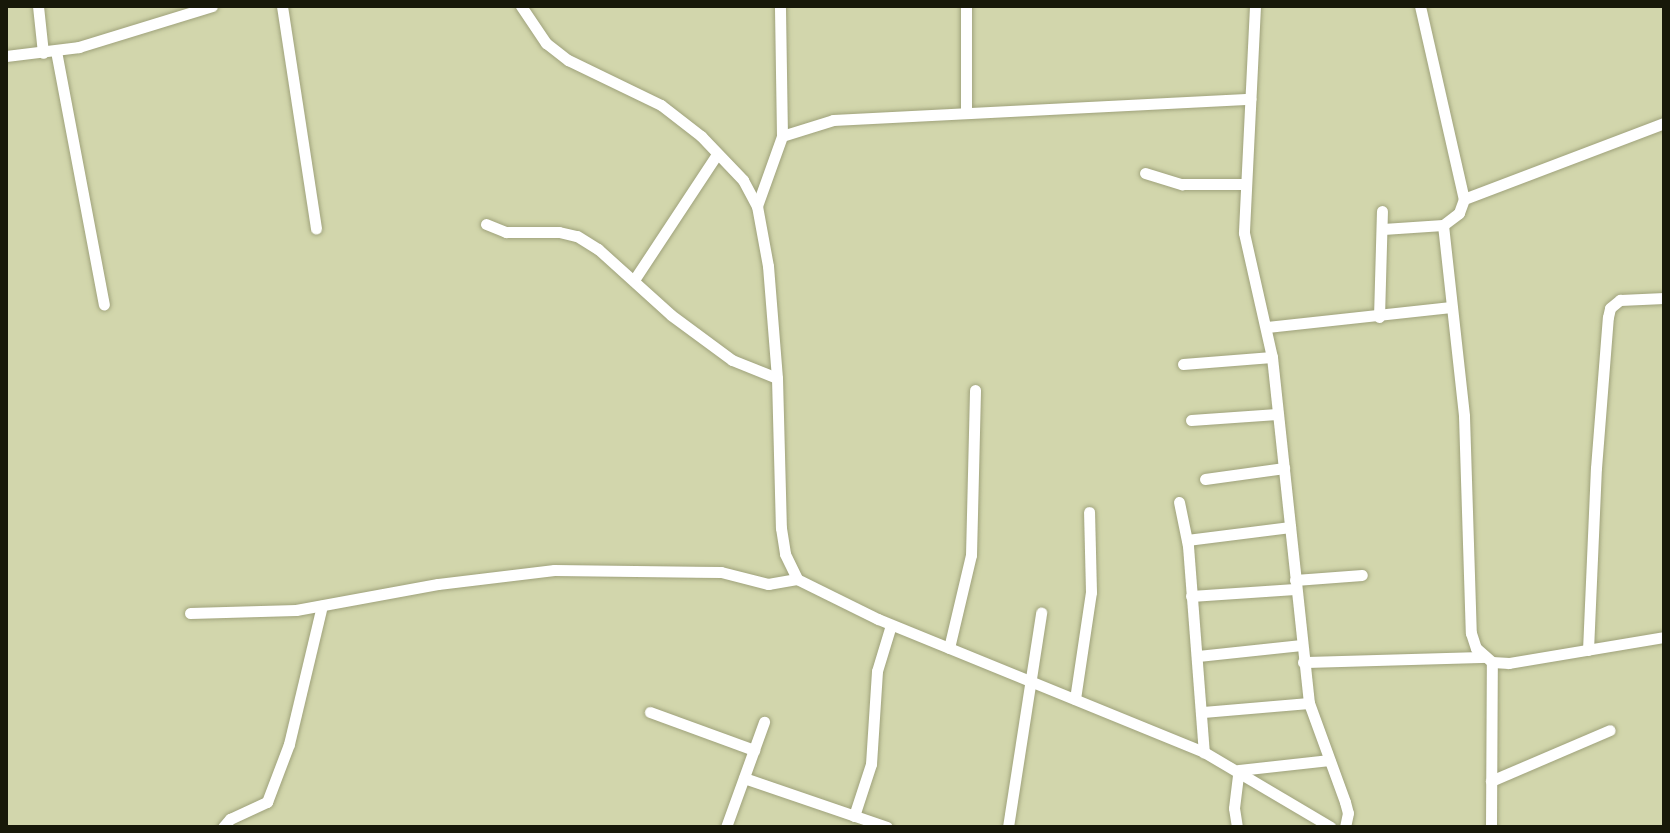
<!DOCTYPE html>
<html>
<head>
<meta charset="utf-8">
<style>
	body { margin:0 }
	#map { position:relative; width:1670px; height:833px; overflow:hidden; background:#d2d6ac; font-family:Commissioner,sans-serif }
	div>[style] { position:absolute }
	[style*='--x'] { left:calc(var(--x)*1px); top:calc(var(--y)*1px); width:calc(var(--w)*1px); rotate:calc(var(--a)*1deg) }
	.roads { filter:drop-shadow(0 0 2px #9fa27b) drop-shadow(0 0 2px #9fa27b) }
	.minor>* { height:11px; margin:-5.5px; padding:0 5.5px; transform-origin:5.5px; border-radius:5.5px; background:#fff }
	span { translate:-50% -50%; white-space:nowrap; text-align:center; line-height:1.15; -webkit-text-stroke:8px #f2f5e0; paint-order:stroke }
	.frame { position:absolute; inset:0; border:8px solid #171809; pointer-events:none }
</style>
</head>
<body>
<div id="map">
	<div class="roads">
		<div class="minor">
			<i style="--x:38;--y:6;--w:47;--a:83.9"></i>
			<i style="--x:282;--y:6;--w:225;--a:81.3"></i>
			<i style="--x:521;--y:6;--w:45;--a:56"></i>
			<i style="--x:546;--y:43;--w:28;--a:38"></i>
			<i style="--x:568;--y:60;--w:103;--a:25.8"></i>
			<i style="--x:661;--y:105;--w:51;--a:37.8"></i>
			<i style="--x:701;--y:136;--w:61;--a:46.3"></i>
			<i style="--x:743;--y:180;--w:30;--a:62"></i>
			<i style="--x:757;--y:206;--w:61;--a:79.6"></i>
			<i style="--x:768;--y:266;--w:112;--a:85.4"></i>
			<i style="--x:777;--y:378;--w:150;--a:88.5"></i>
			<i style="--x:781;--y:528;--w:26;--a:81"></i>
			<i style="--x:785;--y:554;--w:28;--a:64"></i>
			<i style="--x:797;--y:579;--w:90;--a:26.3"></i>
			<i style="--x:878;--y:619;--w:352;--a:22.2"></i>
			<i style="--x:1204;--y:752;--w:147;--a:30.6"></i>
			<i style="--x:1255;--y:6;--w:227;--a:92.8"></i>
			<i style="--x:1244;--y:233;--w:127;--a:77.3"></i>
			<i style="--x:1272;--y:357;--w:348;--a:83.9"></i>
			<i style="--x:1309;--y:703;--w:105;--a:70"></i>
			<i style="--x:1345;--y:802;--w:11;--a:75"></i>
			<i style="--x:1348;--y:813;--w:14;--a:102"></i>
			<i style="--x:1420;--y:6;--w:198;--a:77.2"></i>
			<i style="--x:1464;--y:199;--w:214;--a:-20.8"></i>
			<i style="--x:56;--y:51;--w:258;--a:79.3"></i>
			<i style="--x:6;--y:56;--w:74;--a:-7"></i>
			<i style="--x:79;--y:47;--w:139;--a:-17.1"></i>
			<i style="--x:966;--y:113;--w:107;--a:-90"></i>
			<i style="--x:782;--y:136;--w:53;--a:-17.4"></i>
			<i style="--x:833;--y:120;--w:418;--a:-2.9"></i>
			<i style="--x:1145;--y:173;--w:39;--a:17"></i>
			<i style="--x:1182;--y:184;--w:62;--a:0"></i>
			<i style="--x:1464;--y:199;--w:15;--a:110"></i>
			<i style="--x:1459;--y:213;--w:20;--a:143"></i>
			<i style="--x:1443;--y:225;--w:192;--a:83.7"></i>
			<i style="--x:1464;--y:416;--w:217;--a:88.2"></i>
			<i style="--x:1471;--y:633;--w:16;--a:72"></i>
			<i style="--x:1476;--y:648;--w:21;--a:41"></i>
			<i style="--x:757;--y:206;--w:74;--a:-70.3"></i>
			<i style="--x:782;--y:136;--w:130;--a:-90.9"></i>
			<i style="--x:486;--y:224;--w:22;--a:22"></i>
			<i style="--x:506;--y:232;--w:53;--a:0"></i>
			<i style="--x:559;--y:232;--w:18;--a:13"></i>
			<i style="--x:577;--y:236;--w:25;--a:32"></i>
			<i style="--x:598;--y:249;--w:98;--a:42.1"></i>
			<i style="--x:671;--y:315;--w:76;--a:36.4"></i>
			<i style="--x:732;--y:360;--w:48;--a:21.8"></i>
			<i style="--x:1383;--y:229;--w:60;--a:-3.8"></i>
			<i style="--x:634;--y:280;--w:151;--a:-56.6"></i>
			<i style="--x:1379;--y:317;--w:106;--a:-88.4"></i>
			<i style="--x:1267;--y:327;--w:185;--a:-6.2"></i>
			<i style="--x:1183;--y:364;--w:89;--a:-4.5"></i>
			<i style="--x:1191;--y:420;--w:86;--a:-4"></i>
			<i style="--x:1205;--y:479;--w:80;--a:-7.9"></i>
			<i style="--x:1179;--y:502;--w:45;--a:78.4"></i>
			<i style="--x:1188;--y:546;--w:207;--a:85.6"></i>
			<i style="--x:1187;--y:540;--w:104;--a:-7.2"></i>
			<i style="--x:1295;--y:580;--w:67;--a:-4.3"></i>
			<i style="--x:1191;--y:596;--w:104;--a:-3.9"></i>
			<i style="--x:190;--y:613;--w:106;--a:-1.6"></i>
			<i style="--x:296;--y:610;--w:144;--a:-10.4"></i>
			<i style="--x:438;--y:584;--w:117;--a:-6.9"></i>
			<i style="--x:554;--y:570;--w:167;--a:0.7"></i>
			<i style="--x:721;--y:572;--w:49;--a:14.3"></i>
			<i style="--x:768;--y:584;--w:29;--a:-10"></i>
			<i style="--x:949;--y:648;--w:96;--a:-76.7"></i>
			<i style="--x:971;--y:555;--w:165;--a:-88.6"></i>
			<i style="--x:1588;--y:650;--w:182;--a:-87.5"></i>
			<i style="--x:1596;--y:468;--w:151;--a:-85.5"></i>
			<i style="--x:1608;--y:317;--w:9;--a:-77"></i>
			<i style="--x:1610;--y:308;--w:13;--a:-39"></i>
			<i style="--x:1620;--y:300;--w:44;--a:-2.6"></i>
			<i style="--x:1198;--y:656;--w:104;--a:-6.1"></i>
			<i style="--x:1303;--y:662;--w:181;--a:-1.6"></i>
			<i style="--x:1075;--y:699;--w:108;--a:-81.5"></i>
			<i style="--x:1091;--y:592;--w:80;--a:-91.4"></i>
			<i style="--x:650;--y:712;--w:111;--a:20.1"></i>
			<i style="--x:1203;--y:712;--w:106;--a:-4.9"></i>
			<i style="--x:744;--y:778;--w:151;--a:18.9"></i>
			<i style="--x:1491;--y:781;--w:129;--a:-23.2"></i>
			<i style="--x:854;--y:816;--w:55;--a:-71.9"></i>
			<i style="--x:871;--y:764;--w:93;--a:-86.3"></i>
			<i style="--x:877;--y:671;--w:48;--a:-73.1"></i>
			<i style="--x:223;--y:827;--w:11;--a:-49"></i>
			<i style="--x:230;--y:819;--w:41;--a:-24.7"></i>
			<i style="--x:267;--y:802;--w:62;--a:-69.2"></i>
			<i style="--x:289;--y:744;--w:142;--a:-76.6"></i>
			<i style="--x:726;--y:827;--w:112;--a:-70.1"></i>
			<i style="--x:1008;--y:827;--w:217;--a:-81.2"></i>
			<i style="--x:1237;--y:827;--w:19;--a:-99"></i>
			<i style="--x:1234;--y:808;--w:38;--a:-83"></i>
			<i style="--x:1239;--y:770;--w:91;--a:-6.3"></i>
			<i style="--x:1491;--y:827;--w:165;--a:-89.7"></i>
			<i style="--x:1492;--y:662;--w:17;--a:3"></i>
			<i style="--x:1509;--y:663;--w:157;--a:-9.5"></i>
		</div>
	</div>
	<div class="frame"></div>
</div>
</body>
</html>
